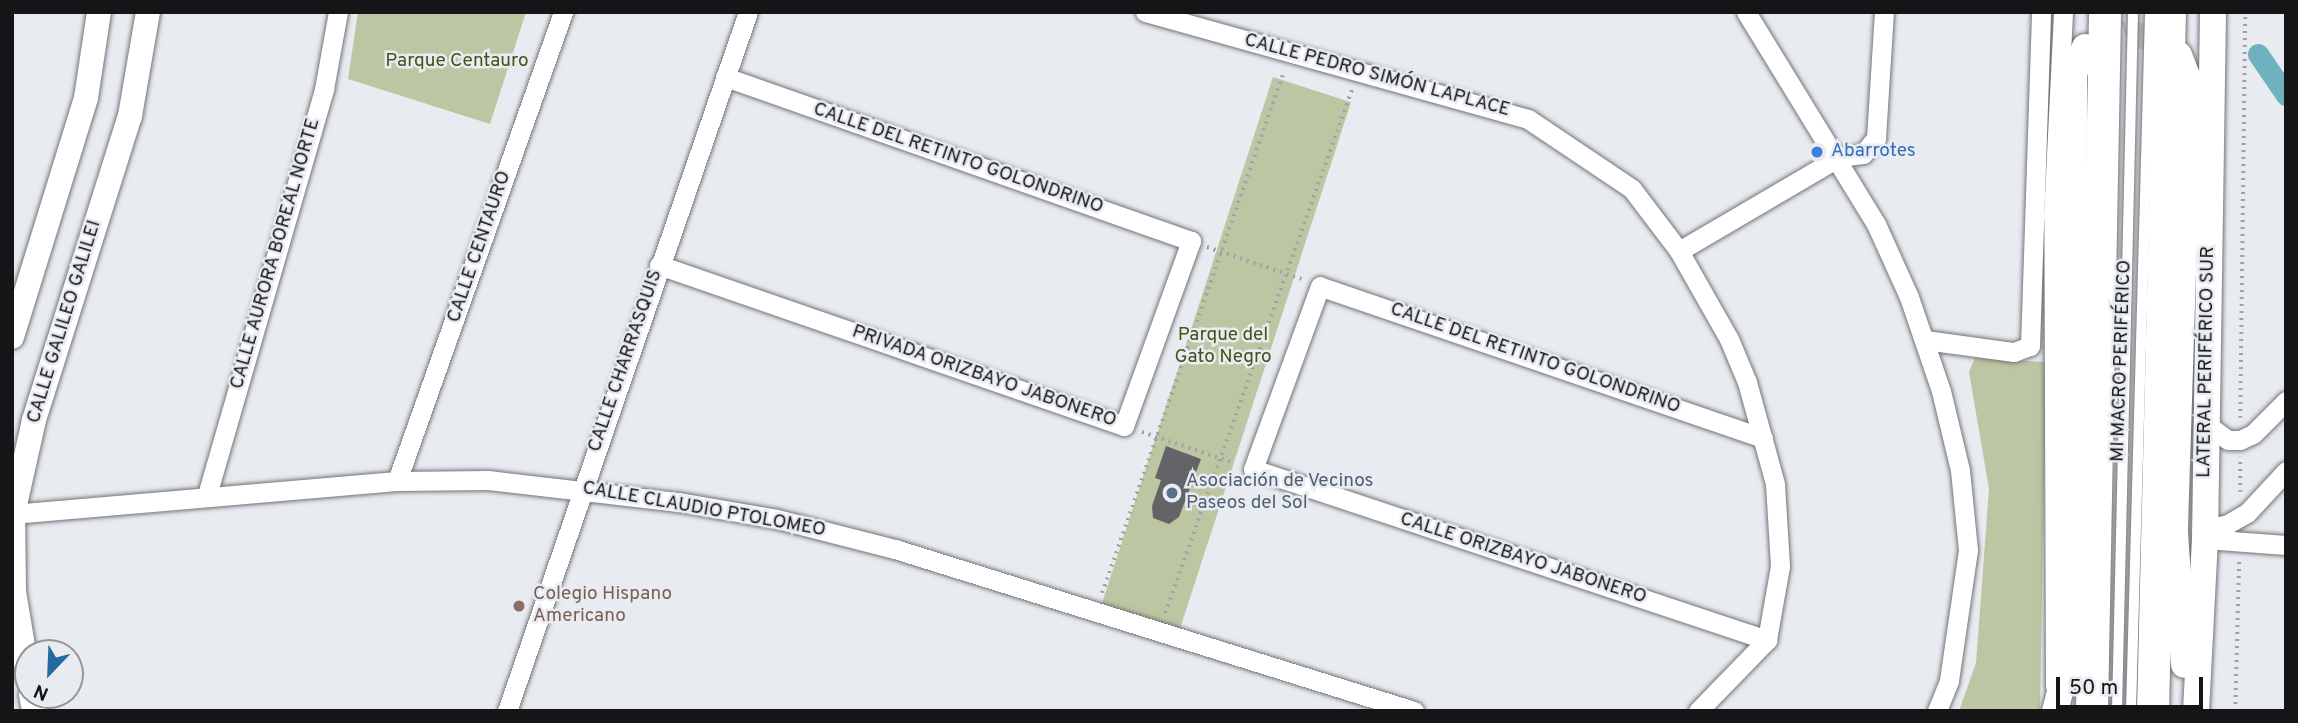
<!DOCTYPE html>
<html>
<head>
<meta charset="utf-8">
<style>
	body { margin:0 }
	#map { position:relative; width:2298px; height:723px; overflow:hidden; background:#e8ebf0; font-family:Overpass,sans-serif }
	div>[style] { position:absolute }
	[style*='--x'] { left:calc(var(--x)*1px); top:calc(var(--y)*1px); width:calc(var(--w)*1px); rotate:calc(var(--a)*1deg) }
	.green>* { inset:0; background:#bdc6a2; transform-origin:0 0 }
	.canal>* { height:21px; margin:-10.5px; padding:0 10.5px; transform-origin:10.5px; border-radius:10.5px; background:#6eb2c0 }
	.building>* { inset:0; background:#636368 }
	.secondary-tunnel>* { height:26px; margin-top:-13px; transform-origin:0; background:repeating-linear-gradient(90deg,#c8cbcf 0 26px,transparent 0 39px) }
	.path>* { height:3.5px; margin-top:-1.75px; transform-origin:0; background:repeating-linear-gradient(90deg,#a0a2a6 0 2px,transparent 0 7px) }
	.roads { filter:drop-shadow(0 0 2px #727479) drop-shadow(0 0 2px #727479) }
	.service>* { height:10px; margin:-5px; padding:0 5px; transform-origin:5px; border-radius:5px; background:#fff }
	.minor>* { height:19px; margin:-9.5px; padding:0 9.5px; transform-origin:9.5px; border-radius:9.5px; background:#fff }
	.tertiary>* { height:24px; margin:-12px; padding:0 12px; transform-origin:12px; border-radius:12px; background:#fff }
	.secondary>* { height:26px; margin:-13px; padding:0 13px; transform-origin:13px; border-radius:13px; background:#fff }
	.trunk>* { height:32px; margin:-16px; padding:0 16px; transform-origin:16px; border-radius:16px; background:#fff }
	.dots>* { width:19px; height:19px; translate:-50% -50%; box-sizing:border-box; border:4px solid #e8ebf0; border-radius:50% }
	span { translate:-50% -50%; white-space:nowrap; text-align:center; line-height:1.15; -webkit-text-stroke:5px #e8ebf0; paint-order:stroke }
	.park-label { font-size:19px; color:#475218 }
	.street-label { font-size:19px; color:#151517 }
	.shop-label { font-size:19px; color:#366cbe }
	.left { translate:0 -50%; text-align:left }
	.service-label { font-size:19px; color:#4e5e75 }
	.education-label { font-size:19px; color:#785e54 }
	.frame { position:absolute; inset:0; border:14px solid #151517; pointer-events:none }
	.north { position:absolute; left:14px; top:639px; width:70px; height:70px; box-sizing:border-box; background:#e8ebf0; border:2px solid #949599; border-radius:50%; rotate:203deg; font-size:19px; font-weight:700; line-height:28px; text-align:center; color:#151517 }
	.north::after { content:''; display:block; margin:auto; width:24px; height:32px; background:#236a9e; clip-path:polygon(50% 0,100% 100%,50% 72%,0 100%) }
	.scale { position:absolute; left:2056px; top:677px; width:147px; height:32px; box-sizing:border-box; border:4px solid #151517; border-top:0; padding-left:9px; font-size:21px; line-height:24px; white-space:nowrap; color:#151517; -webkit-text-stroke:5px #e8ebf0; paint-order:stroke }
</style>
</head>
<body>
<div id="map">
	<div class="green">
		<i style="clip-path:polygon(358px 12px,526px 12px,490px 124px,348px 79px)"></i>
		<i style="left:1273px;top:77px;width:82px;height:555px;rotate:18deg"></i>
		<i style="clip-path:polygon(1975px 358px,2046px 362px,2040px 711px,1959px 711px,1976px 663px,1989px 489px,1969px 372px)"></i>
	</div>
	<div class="canal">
		<i style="--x:2258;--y:54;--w:50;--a:55.7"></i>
	</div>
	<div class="building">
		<i style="clip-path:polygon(1166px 446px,1201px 459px,1179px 517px,1169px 524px,1153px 518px,1152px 506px,1161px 480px,1155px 478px)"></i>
	</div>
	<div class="secondary-tunnel">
		<i style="--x:2088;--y:46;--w:42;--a:-18"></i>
		<i style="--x:2128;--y:33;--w:29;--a:12"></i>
		<i style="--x:2156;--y:39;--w:23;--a:34"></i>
	</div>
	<div class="path">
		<i style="--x:1207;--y:247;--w:100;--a:18.6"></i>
		<i style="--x:2240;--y:418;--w:406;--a:-89.3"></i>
		<i style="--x:1142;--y:432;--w:97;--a:18.6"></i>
		<i style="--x:2240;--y:492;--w:35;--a:-90"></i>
		<i style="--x:1102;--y:593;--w:553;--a:-70.78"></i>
		<i style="--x:1165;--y:613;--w:556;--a:-70.36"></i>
		<i style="--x:2235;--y:711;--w:152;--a:-88.5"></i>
	</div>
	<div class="roads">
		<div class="service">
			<i style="--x:2117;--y:711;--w:699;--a:-88.69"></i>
			<i style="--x:2131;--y:711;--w:699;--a:-88.44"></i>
		</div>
		<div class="minor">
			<i style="--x:1145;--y:12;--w:398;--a:15.6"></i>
			<i style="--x:1528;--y:119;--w:125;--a:33.9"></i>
			<i style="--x:1632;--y:189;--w:78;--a:52.8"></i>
			<i style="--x:1679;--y:251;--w:101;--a:60.4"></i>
			<i style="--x:1729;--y:339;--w:47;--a:67.3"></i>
			<i style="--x:1747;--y:382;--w:106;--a:74.6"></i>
			<i style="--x:1775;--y:484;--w:82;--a:86.5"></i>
			<i style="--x:1780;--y:566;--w:75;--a:100"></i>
			<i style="--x:1767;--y:640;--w:99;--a:134.2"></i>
			<i style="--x:1746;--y:12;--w:249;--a:58.5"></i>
			<i style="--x:1876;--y:224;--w:80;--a:65.7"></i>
			<i style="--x:1909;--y:297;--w:99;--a:71.2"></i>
			<i style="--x:1941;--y:391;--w:81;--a:76.5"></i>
			<i style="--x:1960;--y:470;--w:80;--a:84.3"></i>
			<i style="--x:1968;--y:550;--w:132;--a:98.3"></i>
			<i style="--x:1949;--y:681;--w:32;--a:112"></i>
			<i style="--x:1679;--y:251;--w:186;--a:-30.4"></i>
			<i style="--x:1839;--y:157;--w:24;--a:-7"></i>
			<i style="--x:1863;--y:154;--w:21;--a:-51"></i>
			<i style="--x:1876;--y:138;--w:126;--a:-86.4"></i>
			<i style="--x:659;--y:265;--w:492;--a:19.1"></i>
			<i style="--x:1124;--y:426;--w:197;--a:-70.1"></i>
			<i style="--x:1191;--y:241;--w:494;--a:-160.6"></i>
			<i style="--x:1925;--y:340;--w:90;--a:7.7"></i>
			<i style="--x:2014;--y:352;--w:17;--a:-21"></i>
			<i style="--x:2030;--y:346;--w:334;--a:-88.1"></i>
			<i style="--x:2206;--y:424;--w:27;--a:36"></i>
			<i style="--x:2228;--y:440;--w:12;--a:0"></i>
			<i style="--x:2240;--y:440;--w:14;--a:-25"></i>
			<i style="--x:2253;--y:434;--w:47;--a:-45"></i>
			<i style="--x:1763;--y:438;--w:468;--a:-161.1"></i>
			<i style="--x:1320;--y:286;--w:195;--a:110.1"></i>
			<i style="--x:1253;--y:469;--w:542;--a:18.4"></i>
			<i style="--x:397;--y:481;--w:498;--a:-70.5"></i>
			<i style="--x:207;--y:495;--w:423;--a:-73.9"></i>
			<i style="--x:324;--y:89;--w:78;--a:-79.7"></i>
			<i style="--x:12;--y:514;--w:386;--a:-4.9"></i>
			<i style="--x:397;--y:481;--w:91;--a:-0.6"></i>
			<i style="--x:488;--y:480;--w:192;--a:6.6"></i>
			<i style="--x:679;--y:502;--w:99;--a:9.8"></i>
			<i style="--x:777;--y:519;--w:122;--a:14.3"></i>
			<i style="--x:895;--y:549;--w:544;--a:17.34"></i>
			<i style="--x:2206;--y:528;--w:20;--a:-9"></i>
			<i style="--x:2226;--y:525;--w:24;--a:-30"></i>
			<i style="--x:2247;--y:513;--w:57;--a:-47.1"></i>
			<i style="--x:2205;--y:539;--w:81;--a:4.2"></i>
			<i style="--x:2055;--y:686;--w:469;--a:-90.2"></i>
			<i style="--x:2053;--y:217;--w:205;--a:-87.2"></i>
			<i style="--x:507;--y:711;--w:739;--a:-70.98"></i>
		</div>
		<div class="tertiary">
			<i style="--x:12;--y:337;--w:250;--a:-72.8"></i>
			<i style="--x:86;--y:98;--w:87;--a:-81.4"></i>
			<i style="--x:28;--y:676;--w:86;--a:-99.4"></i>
			<i style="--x:14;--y:591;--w:77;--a:-90.7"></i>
			<i style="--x:13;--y:514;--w:96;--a:-77.4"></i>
			<i style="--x:34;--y:420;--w:319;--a:-72.5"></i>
			<i style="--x:130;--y:116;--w:106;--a:-80.2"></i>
			<i style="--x:31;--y:695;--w:16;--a:79"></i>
		</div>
		<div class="secondary">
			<i style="--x:2179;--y:55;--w:28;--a:69"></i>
			<i style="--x:2189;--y:81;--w:452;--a:91.8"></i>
			<i style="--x:2175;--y:533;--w:132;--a:86.1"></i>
			<i style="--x:2055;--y:711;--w:55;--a:-75.2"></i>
			<i style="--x:2069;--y:658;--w:43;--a:-84.7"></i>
			<i style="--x:2073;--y:615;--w:541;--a:-89.89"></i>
			<i style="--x:2074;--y:74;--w:29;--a:-68"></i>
			<i style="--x:2196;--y:711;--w:172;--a:-87"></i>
			<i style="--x:2205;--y:539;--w:527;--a:-89.13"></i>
		</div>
		<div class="trunk">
			<i style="--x:2092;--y:711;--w:699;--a:-88.93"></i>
			<i style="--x:2153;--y:711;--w:699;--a:-88.61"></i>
		</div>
	</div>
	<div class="dots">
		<i style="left:1817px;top:152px;background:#3f7fe0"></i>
		<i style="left:1172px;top:493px;background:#5c6f8a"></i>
		<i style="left:519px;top:606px;background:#8d6e63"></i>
	</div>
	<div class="park-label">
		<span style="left:457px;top:62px">Parque Centauro</span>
		<span style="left:1223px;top:347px">Parque del<br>Gato Negro</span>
	</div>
	<div class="street-label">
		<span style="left:1377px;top:76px;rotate:15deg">CALLE PEDRO SIMÓN LAPLACE</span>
		<span style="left:958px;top:159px;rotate:19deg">CALLE DEL RETINTO GOLONDRINO</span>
		<span style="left:480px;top:247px;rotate:-71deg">CALLE CENTAURO</span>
		<span style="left:276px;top:254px;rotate:-74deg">CALLE AURORA BOREAL NORTE</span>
		<span style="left:65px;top:322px;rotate:-73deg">CALLE GALILEO GALILEI</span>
		<span style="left:1535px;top:359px;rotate:19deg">CALLE DEL RETINTO GOLONDRINO</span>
		<span style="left:626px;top:361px;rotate:-71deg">CALLE CHARRASQUIS</span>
		<span style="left:2122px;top:361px;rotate:-88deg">MI MACRO PERIFÉRICO</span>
		<span style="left:2207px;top:362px;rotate:-89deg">LATERAL PERIFÉRICO SUR</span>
		<span style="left:984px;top:377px;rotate:19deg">PRIVADA ORIZBAYO JABONERO</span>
		<span style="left:704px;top:510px;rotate:10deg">CALLE CLAUDIO PTOLOMEO</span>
		<span style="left:1523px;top:559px;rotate:18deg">CALLE ORIZBAYO JABONERO</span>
	</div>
	<div class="shop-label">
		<span class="left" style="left:1831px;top:152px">Abarrotes</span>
	</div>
	<div class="service-label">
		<span class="left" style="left:1186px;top:493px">Asociación de Vecinos<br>Paseos del Sol</span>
	</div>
	<div class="education-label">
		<span class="left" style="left:533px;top:606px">Colegio Hispano<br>Americano</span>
	</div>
	<div class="frame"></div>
	<div class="north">N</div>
	<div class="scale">50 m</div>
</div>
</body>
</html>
